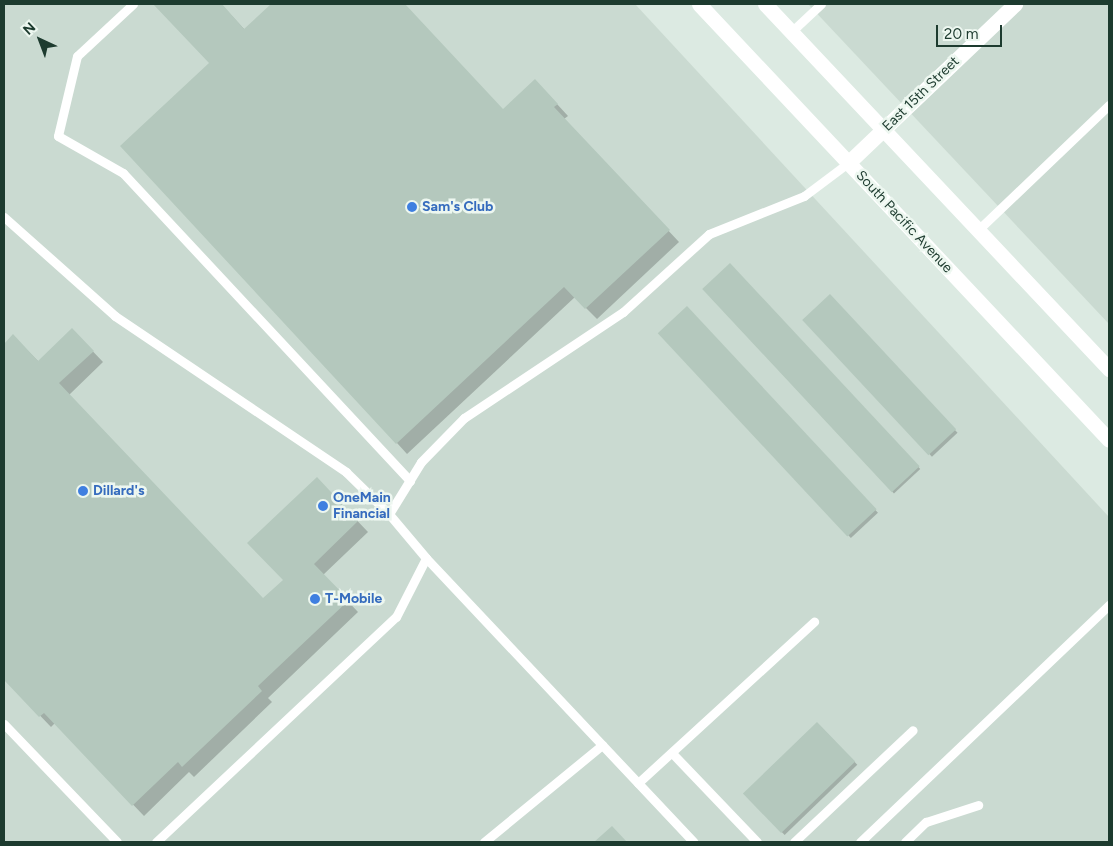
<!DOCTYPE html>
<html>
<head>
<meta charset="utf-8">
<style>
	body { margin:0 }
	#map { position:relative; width:1113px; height:846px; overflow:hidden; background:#dceae2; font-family:Figtree,sans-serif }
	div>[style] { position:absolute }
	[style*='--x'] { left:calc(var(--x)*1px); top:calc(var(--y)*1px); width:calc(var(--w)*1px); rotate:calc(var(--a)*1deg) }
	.built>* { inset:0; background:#cadad1 }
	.shadow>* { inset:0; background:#0003; transform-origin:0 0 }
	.building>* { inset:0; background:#b4c8bd; transform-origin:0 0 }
	.service>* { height:9px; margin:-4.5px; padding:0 4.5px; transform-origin:4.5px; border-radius:4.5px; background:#fff }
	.minor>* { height:15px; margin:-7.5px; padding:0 7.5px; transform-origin:7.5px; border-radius:7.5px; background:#fff }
	.tertiary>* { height:15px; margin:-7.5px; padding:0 7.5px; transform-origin:7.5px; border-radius:7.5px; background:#fff }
	.dots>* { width:14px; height:14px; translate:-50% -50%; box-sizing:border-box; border:2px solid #edf7f0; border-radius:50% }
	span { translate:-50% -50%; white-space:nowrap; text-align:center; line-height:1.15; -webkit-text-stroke:5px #edf7f0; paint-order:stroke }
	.street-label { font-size:14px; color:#1d3b2f }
	.shop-label { font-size:14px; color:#366cbe; font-weight:700 }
	.left { translate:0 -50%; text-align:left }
	.frame { position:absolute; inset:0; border:5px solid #1d3b2f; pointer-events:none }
	.north { position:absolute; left:15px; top:15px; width:50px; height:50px; -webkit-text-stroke:4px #edf7f0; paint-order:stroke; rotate:317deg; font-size:14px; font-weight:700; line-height:20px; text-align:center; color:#1d3b2f }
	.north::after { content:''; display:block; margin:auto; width:18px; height:22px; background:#1d3b2f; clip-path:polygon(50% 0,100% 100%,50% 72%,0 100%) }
	.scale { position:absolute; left:936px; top:25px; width:66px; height:22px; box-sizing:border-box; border:2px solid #1d3b2f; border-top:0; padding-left:6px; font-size:15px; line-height:18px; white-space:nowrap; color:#1d3b2f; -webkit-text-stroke:4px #edf7f0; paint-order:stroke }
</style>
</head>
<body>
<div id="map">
	<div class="built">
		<i style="clip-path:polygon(4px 4px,635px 4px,1109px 517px,1109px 842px,4px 842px)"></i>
		<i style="clip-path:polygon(808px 4px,1109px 4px,1109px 324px)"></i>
	</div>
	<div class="shadow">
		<i style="clip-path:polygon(154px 4px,221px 4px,245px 30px,273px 4px,404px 4px,503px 111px,546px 92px,568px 116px,564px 119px,679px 242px,597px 319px,575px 297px,407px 454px,397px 443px,211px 63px)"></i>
		<i style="left:730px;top:265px;width:279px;height:36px;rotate:47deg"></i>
		<i style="left:830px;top:296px;width:187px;height:35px;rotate:47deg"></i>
		<i style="left:687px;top:308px;width:280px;height:37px;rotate:47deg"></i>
		<i style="clip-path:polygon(13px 336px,39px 362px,83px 341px,103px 362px,69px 395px,264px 600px,284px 580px,327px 489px,368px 532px,323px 575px,358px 612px,268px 698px,272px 702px,194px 777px,189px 772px,144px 816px,55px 723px,51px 727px,4px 678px,4px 345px)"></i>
		<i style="left:817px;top:723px;width:58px;height:101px;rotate:46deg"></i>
	</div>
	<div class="building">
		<i style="clip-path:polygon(153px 4px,222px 4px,244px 29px,271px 4px,405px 4px,503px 109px,535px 79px,558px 104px,554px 107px,670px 230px,585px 309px,564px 287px,396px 444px,120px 146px,209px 63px)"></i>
		<i style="left:730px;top:263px;width:278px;height:38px;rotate:47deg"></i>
		<i style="left:830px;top:294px;width:185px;height:38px;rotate:47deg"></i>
		<i style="left:687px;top:306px;width:278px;height:40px;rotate:47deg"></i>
		<i style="clip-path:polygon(72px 328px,94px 351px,59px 383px,263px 598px,283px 580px,247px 543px,317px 477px,358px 521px,314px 564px,349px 600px,258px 686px,262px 691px,182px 767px,178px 762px,132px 806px,44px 713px,39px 717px,4px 680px,4px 344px,13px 334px,38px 361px)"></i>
		<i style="left:817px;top:722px;width:55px;height:103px;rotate:46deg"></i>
		<i style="clip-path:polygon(612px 826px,627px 842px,594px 842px)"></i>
	</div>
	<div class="service">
		<i style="--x:133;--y:4;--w:76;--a:137.1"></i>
		<i style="--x:77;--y:56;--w:82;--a:103.4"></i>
		<i style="--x:58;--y:136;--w:75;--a:29.6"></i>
		<i style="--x:123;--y:173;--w:421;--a:47"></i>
		<i style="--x:791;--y:32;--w:41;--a:-43"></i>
		<i style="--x:4;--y:217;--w:149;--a:41.7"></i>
		<i style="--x:115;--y:316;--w:279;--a:34"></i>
		<i style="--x:346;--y:472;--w:60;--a:44.3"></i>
		<i style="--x:978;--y:230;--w:181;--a:-43.7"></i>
		<i style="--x:426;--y:558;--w:390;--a:46.7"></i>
		<i style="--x:4;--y:724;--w:163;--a:46.2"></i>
		<i style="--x:672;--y:753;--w:123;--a:46.3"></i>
		<i style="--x:638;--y:783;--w:239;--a:-42.5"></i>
		<i style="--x:156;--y:842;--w:329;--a:-43.2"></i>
		<i style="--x:396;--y:617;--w:66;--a:-63"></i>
		<i style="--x:426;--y:558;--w:57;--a:-130.1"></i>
		<i style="--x:389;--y:514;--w:61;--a:-58.4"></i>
		<i style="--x:421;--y:462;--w:62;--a:-45.7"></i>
		<i style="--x:464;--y:418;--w:191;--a:-33.7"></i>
		<i style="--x:623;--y:312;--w:116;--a:-42.2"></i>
		<i style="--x:709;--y:234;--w:102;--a:-21.8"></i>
		<i style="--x:804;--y:196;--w:55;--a:-36.9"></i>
		<i style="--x:484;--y:842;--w:153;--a:-39.4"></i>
		<i style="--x:794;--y:842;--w:163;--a:-43.3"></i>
		<i style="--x:860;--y:842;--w:344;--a:-43.6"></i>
		<i style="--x:905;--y:842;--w:29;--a:-44"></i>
		<i style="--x:926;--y:822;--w:55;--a:-18.1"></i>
	</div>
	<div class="minor">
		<i style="--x:848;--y:163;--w:231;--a:-43.6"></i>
	</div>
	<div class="tertiary">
		<i style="--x:699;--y:4;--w:598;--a:46.76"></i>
		<i style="--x:765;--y:4;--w:502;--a:46.7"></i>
	</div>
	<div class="dots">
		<i style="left:412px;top:207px;background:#3f7fe0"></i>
		<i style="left:83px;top:491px;background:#3f7fe0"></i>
		<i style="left:323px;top:506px;background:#3f7fe0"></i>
		<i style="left:315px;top:599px;background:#3f7fe0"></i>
	</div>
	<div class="street-label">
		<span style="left:921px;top:94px;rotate:-44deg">East 15th Street</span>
		<span style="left:904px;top:222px;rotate:47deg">South Pacific Avenue</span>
	</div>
	<div class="shop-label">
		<span class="left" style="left:422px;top:207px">Sam's Club</span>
		<span class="left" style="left:93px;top:491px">Dillard's</span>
		<span class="left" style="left:333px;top:506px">OneMain<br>Financial</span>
		<span class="left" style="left:325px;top:599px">T-Mobile</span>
	</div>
	<div class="frame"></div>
	<div class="north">N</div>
	<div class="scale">20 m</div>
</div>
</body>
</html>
